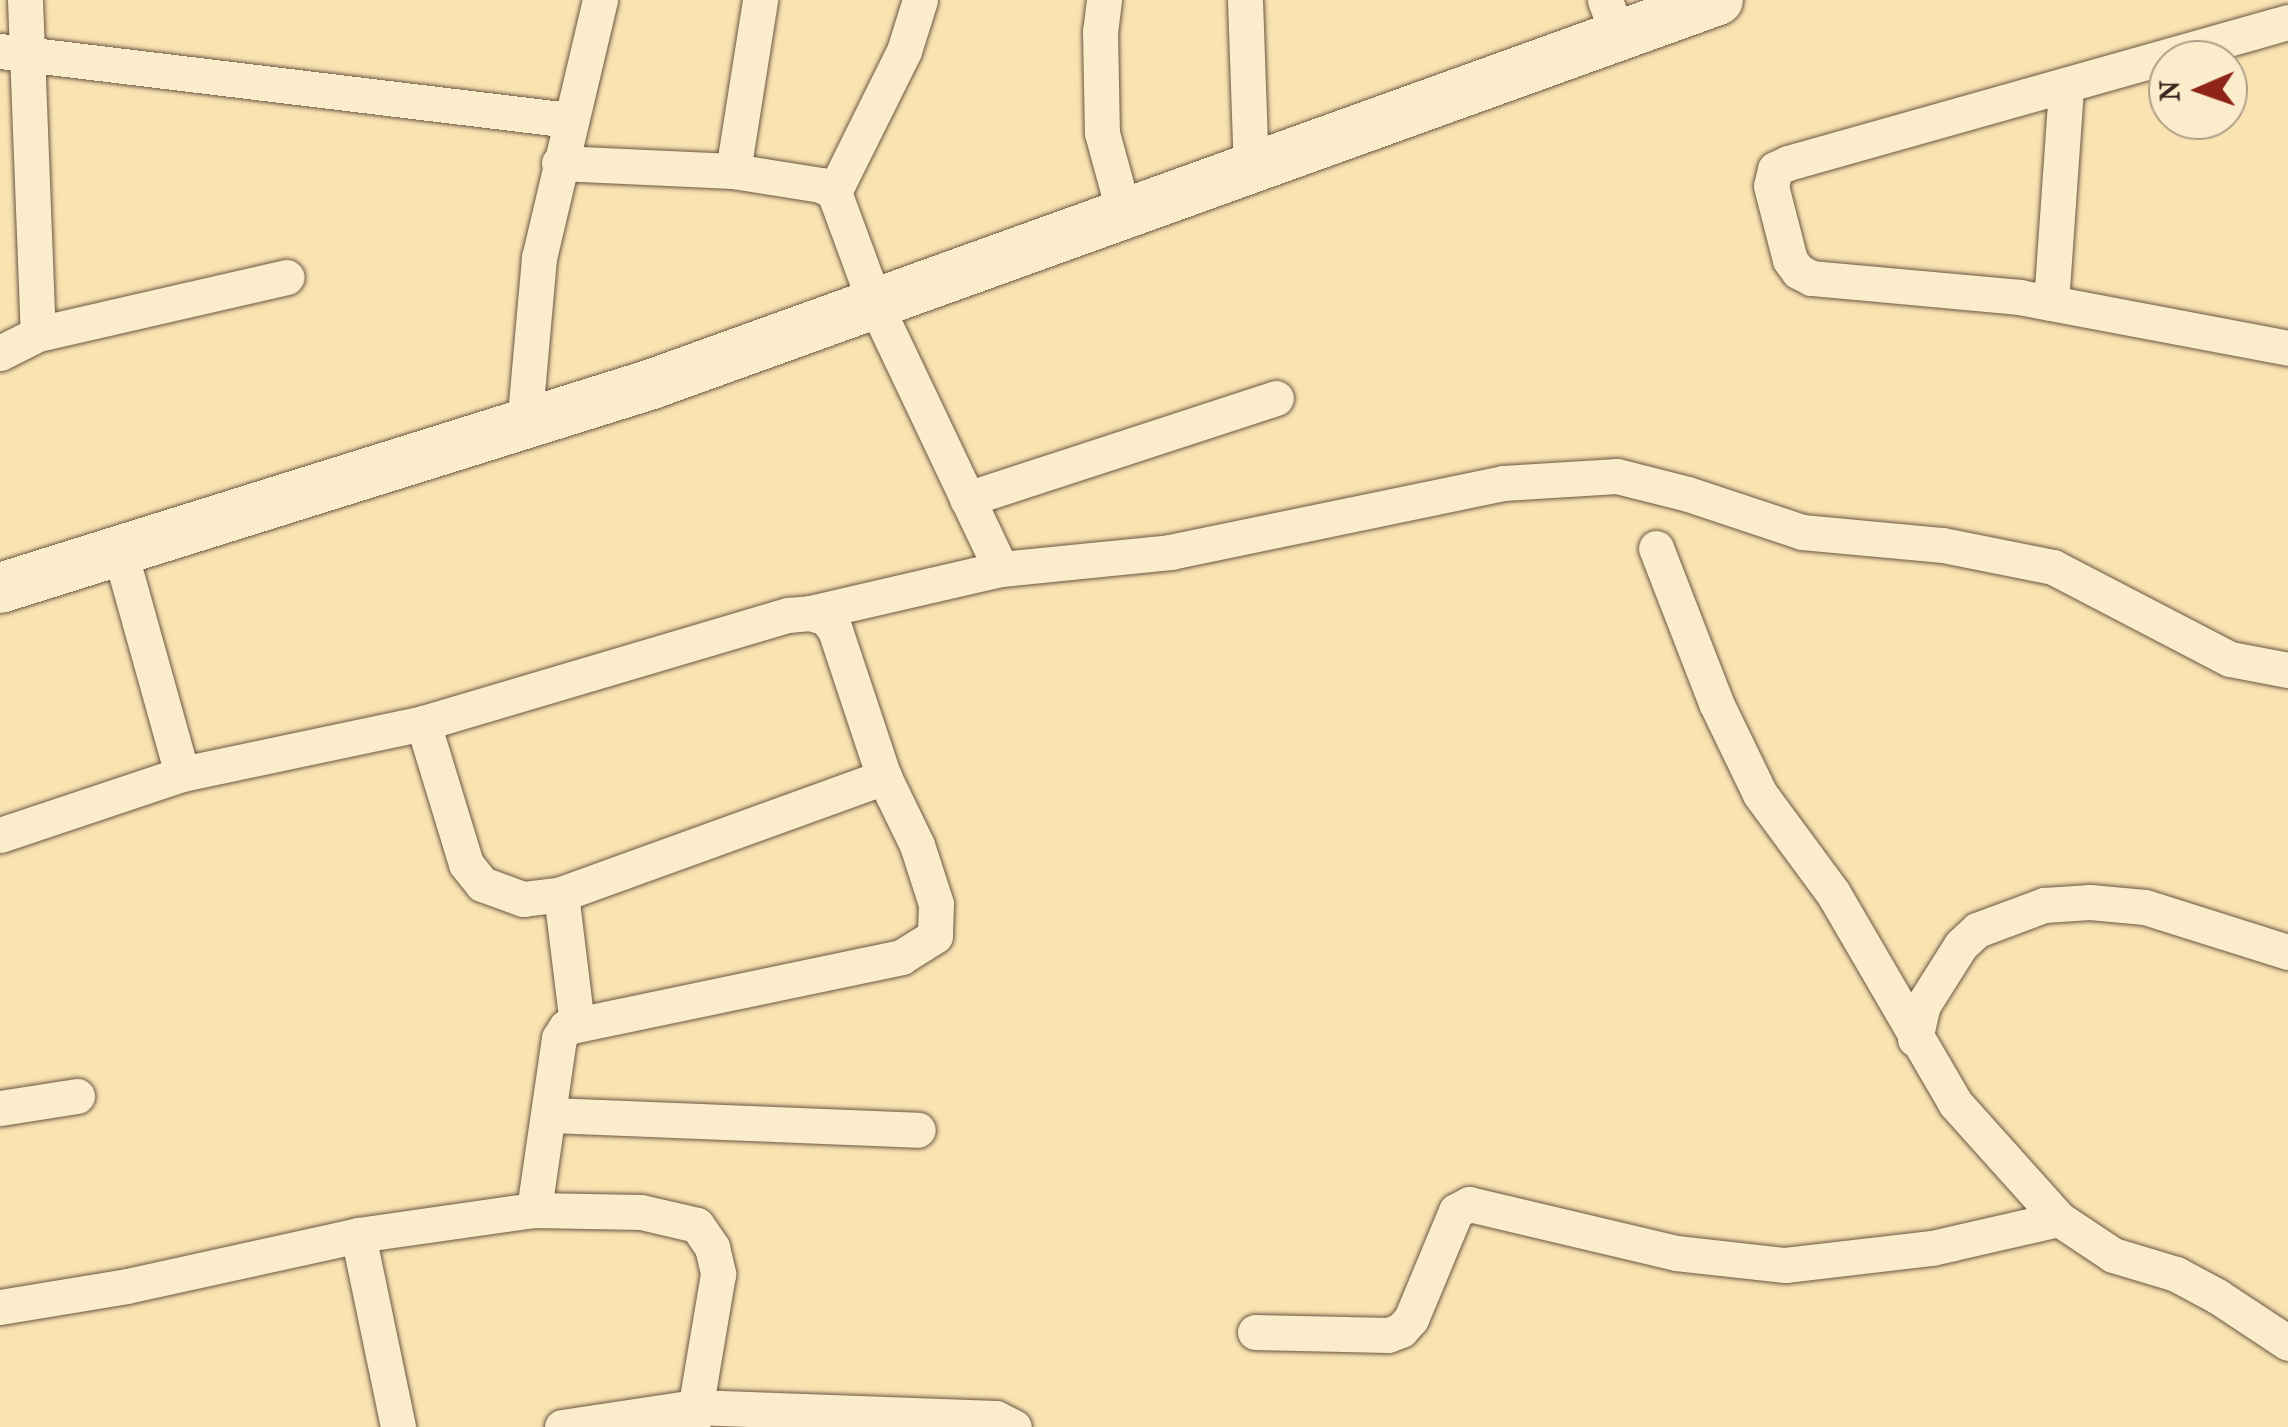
<!DOCTYPE html>
<html>
<head>
<meta charset="utf-8">
<style>
	body { margin:0 }
	#map { position:relative; width:2288px; height:1427px; overflow:hidden; background:#f9e3b1; font-family:"IM FELL French Canon",serif }
	div>[style] { position:absolute }
	[style*='--x'] { left:calc(var(--x)*1px); top:calc(var(--y)*1px); width:calc(var(--w)*1px); rotate:calc(var(--a)*1deg) }
	.roads { filter:drop-shadow(0 0 2px #6b5644) drop-shadow(0 0 2px #6b5644) }
	.street>* { height:35px; margin:-17.5px; padding:0 17.5px; transform-origin:17.5px; border-radius:17.5px; background:#fbedcc }
	.secondary>* { height:50px; margin:-25px; padding:0 25px; transform-origin:25px; border-radius:25px; background:#fbedcc }
	span { translate:-50% -50%; white-space:nowrap; text-align:center; line-height:1.15; -webkit-text-stroke:9px #fbedcc; paint-order:stroke }
	.north { position:absolute; left:2148px; top:40px; width:100px; height:100px; box-sizing:border-box; background:#fbedcc; border:2px solid #af9e87; border-radius:50%; rotate:268deg; font-size:28px; font-weight:700; line-height:40px; text-align:center; color:#3c271f }
	.north::after { content:''; display:block; margin:auto; width:35px; height:45px; background:#8f2418; clip-path:polygon(50% 0,100% 100%,50% 72%,0 100%) }
</style>
</head>
<body>
<div id="map">
	<div class="roads">
		<div class="street">
			<i style="--x:25;--y:0;--w:334;--a:87.8"></i>
			<i style="--x:1104;--y:0;--w:31;--a:97"></i>
			<i style="--x:1100;--y:31;--w:102;--a:88.9"></i>
			<i style="--x:1102;--y:133;--w:87;--a:74.7"></i>
			<i style="--x:1245;--y:0;--w:171;--a:88"></i>
			<i style="--x:1605;--y:0;--w:38;--a:70"></i>
			<i style="--x:2288;--y:22;--w:520;--a:164.25"></i>
			<i style="--x:1788;--y:163;--w:14;--a:155"></i>
			<i style="--x:1775;--y:169;--w:17;--a:103"></i>
			<i style="--x:1771;--y:186;--w:76;--a:75.6"></i>
			<i style="--x:1790;--y:260;--w:14;--a:54"></i>
			<i style="--x:1798;--y:271;--w:15;--a:28"></i>
			<i style="--x:1811;--y:278;--w:209;--a:5.2"></i>
			<i style="--x:2019;--y:297;--w:274;--a:10.7"></i>
			<i style="--x:0;--y:51;--w:573;--a:6.91"></i>
			<i style="--x:559;--y:163;--w:174;--a:2.6"></i>
			<i style="--x:733;--y:171;--w:89;--a:9"></i>
			<i style="--x:821;--y:185;--w:15;--a:28"></i>
			<i style="--x:834;--y:192;--w:121;--a:69.8"></i>
			<i style="--x:876;--y:306;--w:291;--a:64.6"></i>
			<i style="--x:733;--y:171;--w:173;--a:-81"></i>
			<i style="--x:834;--y:192;--w:157;--a:-63.6"></i>
			<i style="--x:904;--y:51;--w:53;--a:-72.6"></i>
			<i style="--x:2051;--y:303;--w:216;--a:-86"></i>
			<i style="--x:0;--y:353;--w:42;--a:-26.6"></i>
			<i style="--x:38;--y:334;--w:255;--a:-12.9"></i>
			<i style="--x:524;--y:426;--w:169;--a:-84.9"></i>
			<i style="--x:539;--y:258;--w:265;--a:-76.7"></i>
			<i style="--x:967;--y:499;--w:325;--a:-18.1"></i>
			<i style="--x:1656;--y:548;--w:166;--a:68.8"></i>
			<i style="--x:1716;--y:703;--w:101;--a:64.2"></i>
			<i style="--x:1760;--y:794;--w:123;--a:53.6"></i>
			<i style="--x:1833;--y:893;--w:243;--a:59.8"></i>
			<i style="--x:1955;--y:1103;--w:156;--a:48.1"></i>
			<i style="--x:2059;--y:1219;--w:65;--a:33.7"></i>
			<i style="--x:2113;--y:1255;--w:66;--a:16.8"></i>
			<i style="--x:2176;--y:1274;--w:47;--a:28.2"></i>
			<i style="--x:2217;--y:1296;--w:85;--a:33.5"></i>
			<i style="--x:810;--y:613;--w:196;--a:-13"></i>
			<i style="--x:1001;--y:569;--w:170;--a:-5.7"></i>
			<i style="--x:1170;--y:552;--w:340;--a:-11.7"></i>
			<i style="--x:1503;--y:483;--w:114;--a:-3.5"></i>
			<i style="--x:1617;--y:476;--w:73;--a:14.2"></i>
			<i style="--x:1688;--y:494;--w:120;--a:18.4"></i>
			<i style="--x:1802;--y:532;--w:142;--a:5.3"></i>
			<i style="--x:1943;--y:545;--w:112;--a:11.3"></i>
			<i style="--x:2053;--y:567;--w:199;--a:27.5"></i>
			<i style="--x:2230;--y:659;--w:59;--a:10.7"></i>
			<i style="--x:423;--y:723;--w:147;--a:73"></i>
			<i style="--x:466;--y:864;--w:26;--a:51"></i>
			<i style="--x:482;--y:884;--w:44;--a:20.1"></i>
			<i style="--x:523;--y:899;--w:38;--a:-7"></i>
			<i style="--x:561;--y:894;--w:344;--a:-19.9"></i>
			<i style="--x:182;--y:774;--w:246;--a:-11.9"></i>
			<i style="--x:423;--y:723;--w:381;--a:-16.5"></i>
			<i style="--x:788;--y:615;--w:22;--a:-5"></i>
			<i style="--x:810;--y:613;--w:17;--a:17"></i>
			<i style="--x:826;--y:618;--w:15;--a:53"></i>
			<i style="--x:835;--y:630;--w:155;--a:71.6"></i>
			<i style="--x:884;--y:777;--w:76;--a:64.1"></i>
			<i style="--x:917;--y:845;--w:62;--a:72.1"></i>
			<i style="--x:936;--y:904;--w:32;--a:92"></i>
			<i style="--x:935;--y:936;--w:39;--a:148"></i>
			<i style="--x:902;--y:957;--w:343;--a:168.2"></i>
			<i style="--x:566;--y:1027;--w:13;--a:122"></i>
			<i style="--x:559;--y:1038;--w:174;--a:98.3"></i>
			<i style="--x:0;--y:835;--w:192;--a:-18.5"></i>
			<i style="--x:182;--y:774;--w:234;--a:-105.6"></i>
			<i style="--x:561;--y:894;--w:131;--a:83"></i>
			<i style="--x:1915;--y:1039;--w:35;--a:-77"></i>
			<i style="--x:1923;--y:1005;--w:71;--a:-57.7"></i>
			<i style="--x:1961;--y:945;--w:22;--a:-43"></i>
			<i style="--x:1977;--y:930;--w:72;--a:-20.5"></i>
			<i style="--x:2044;--y:905;--w:46;--a:-3.7"></i>
			<i style="--x:2090;--y:902;--w:55;--a:5.2"></i>
			<i style="--x:2145;--y:907;--w:150;--a:17.5"></i>
			<i style="--x:0;--y:1108;--w:78;--a:-8.9"></i>
			<i style="--x:550;--y:1115;--w:368;--a:2.3"></i>
			<i style="--x:358;--y:1235;--w:178;--a:-8.1"></i>
			<i style="--x:534;--y:1210;--w:107;--a:1.1"></i>
			<i style="--x:641;--y:1212;--w:57;--a:13.1"></i>
			<i style="--x:697;--y:1225;--w:27;--a:56"></i>
			<i style="--x:712;--y:1247;--w:28;--a:77"></i>
			<i style="--x:718;--y:1274;--w:155;--a:99.6"></i>
			<i style="--x:0;--y:1307;--w:129;--a:-9.4"></i>
			<i style="--x:127;--y:1286;--w:237;--a:-12.4"></i>
			<i style="--x:358;--y:1235;--w:196;--a:78.2"></i>
			<i style="--x:1255;--y:1332;--w:133;--a:1.3"></i>
			<i style="--x:1388;--y:1335;--w:14;--a:-21"></i>
			<i style="--x:1401;--y:1330;--w:15;--a:-48"></i>
			<i style="--x:1411;--y:1319;--w:117;--a:-67.4"></i>
			<i style="--x:1456;--y:1211;--w:15;--a:-28"></i>
			<i style="--x:1469;--y:1204;--w:213;--a:13.3"></i>
			<i style="--x:1676;--y:1253;--w:110;--a:6.3"></i>
			<i style="--x:1785;--y:1265;--w:148;--a:-6.6"></i>
			<i style="--x:1932;--y:1248;--w:130;--a:-12.9"></i>
			<i style="--x:562;--y:1427;--w:134;--a:-8.6"></i>
			<i style="--x:694;--y:1407;--w:302;--a:2.1"></i>
			<i style="--x:996;--y:1418;--w:20;--a:27"></i>
		</div>
		<div class="secondary">
			<i style="--x:0;--y:588;--w:683;--a:-17.37"></i>
			<i style="--x:652;--y:384;--w:1133;--a:-19.81"></i>
		</div>
	</div>
	<div class="north">N</div>
</div>
</body>
</html>
